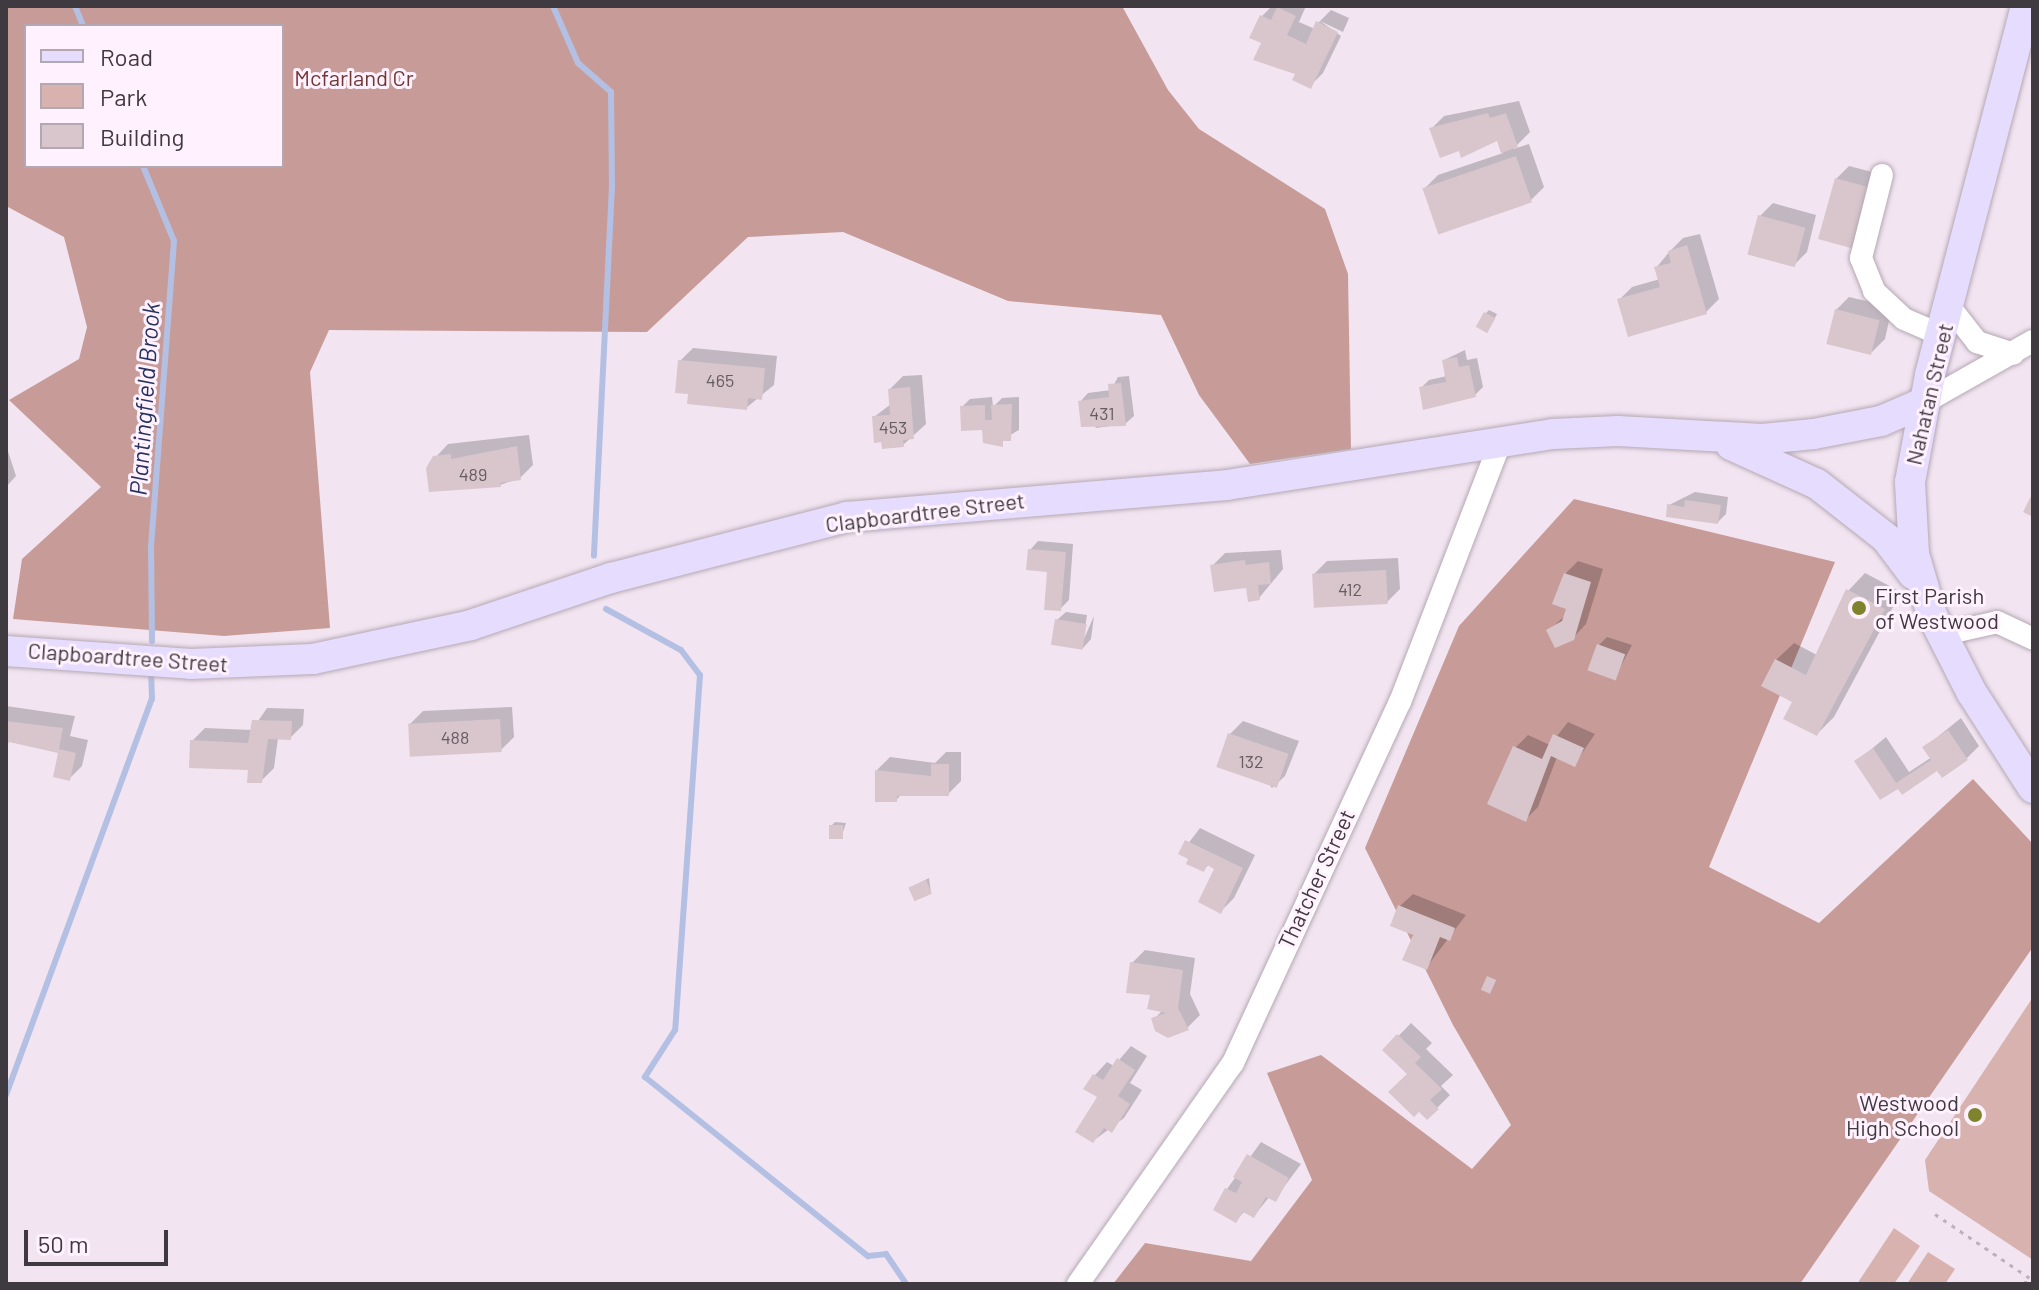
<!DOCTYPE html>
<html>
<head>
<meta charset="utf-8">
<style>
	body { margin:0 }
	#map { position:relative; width:2039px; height:1290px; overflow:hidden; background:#f2e5f1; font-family:Barlow,sans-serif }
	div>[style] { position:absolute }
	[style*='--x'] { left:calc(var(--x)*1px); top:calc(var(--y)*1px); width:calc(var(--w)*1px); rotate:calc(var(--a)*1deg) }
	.green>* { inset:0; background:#d8b2ae }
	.forest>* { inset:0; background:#c79c98 }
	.shadow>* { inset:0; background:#0003 }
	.stream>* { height:6px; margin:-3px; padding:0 3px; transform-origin:3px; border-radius:3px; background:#b4c0e3 }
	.building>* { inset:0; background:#d8c6cc; transform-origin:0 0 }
	.path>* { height:3px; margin-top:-1.5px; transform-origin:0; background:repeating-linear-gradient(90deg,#bcb2bc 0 4px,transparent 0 10px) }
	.roads { filter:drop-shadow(0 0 2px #b5a8b4) drop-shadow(0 0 2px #b5a8b4) }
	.minor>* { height:22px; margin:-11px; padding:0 11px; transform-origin:11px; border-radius:11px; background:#fff }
	.major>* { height:30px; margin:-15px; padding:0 15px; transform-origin:15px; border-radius:15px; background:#e6dcfd }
	.dots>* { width:22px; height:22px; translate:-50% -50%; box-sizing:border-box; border:4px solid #fff2fe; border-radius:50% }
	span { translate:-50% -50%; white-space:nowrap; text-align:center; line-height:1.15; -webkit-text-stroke:6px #fff2fe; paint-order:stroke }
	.number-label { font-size:18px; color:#655d62 }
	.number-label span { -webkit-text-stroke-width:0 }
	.park-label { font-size:22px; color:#703733 }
	.street-label { font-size:22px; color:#3f3a3f }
	.poi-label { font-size:22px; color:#3f3a3f }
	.left { translate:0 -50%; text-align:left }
	.right { translate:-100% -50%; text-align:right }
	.water-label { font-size:24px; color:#26325f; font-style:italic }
	.frame { position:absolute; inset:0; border:8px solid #3f3a3f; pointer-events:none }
	.legend { position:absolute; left:24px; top:24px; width:260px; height:144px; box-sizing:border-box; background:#fff2fe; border:2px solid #b2a8b2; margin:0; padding:10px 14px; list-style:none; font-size:24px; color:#3f3a3f }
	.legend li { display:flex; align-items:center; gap:16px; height:40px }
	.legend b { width:40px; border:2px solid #b2a8b2 }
	.scale { position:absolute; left:24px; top:1230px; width:144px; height:36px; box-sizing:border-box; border:4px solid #3f3a3f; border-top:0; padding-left:10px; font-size:24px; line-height:28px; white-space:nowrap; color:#3f3a3f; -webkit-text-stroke:6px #fff2fe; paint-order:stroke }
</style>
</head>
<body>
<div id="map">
	<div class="green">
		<i style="clip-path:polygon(2033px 997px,2033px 1260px,1929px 1191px,1925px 1160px)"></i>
		<i style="clip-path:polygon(1894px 1228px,1920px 1246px,1894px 1284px,1857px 1284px)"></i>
		<i style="clip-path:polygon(1928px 1252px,1955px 1269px,1945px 1284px,1907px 1284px)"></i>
	</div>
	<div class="forest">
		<i style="clip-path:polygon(evenodd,6px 6px,1122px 6px,1168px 90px,1199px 129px,1325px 209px,1348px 274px,1351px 449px,1250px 464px,1199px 395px,1161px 315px,1008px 301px,843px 232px,748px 237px,647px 332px,329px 330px,310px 372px,330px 628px,224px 636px,13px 619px,22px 559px,101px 487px,9px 400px,79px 359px,87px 327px,64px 237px,6px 206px,6px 6px,26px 26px,282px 26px,282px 166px,26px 166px,26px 26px)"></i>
		<i style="clip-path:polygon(1574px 499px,1835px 562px,1709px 867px,1819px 923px,1973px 779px,2033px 844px,2033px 947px,1800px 1284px,1113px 1284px,1145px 1243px,1251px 1261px,1312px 1180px,1267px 1073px,1321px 1055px,1472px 1169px,1511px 1125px,1453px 1025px,1365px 848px,1459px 626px)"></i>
	</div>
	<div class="shadow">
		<i style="clip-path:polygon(1272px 6px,1306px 6px,1299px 22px,1315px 29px,1318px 23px,1331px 10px,1349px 18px,1343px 32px,1320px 21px,1341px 36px,1323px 73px,1310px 86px,1264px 42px,1262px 16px)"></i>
		<i style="clip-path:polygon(1519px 101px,1530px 132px,1513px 149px,1529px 144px,1544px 187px,1531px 200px,1425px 188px,1438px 175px,1503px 153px,1498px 138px,1460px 149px,1432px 128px,1444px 116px)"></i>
		<i style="clip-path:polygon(1849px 166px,1880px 174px,1821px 238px,1836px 179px)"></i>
		<i style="clip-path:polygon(1773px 203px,1816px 215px,1807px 252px,1794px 265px,1760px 216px)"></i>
		<i style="clip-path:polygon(1700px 234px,1719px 299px,1706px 312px,1619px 300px,1632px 287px,1660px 279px,1656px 268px,1670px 251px,1683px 238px)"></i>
		<i style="clip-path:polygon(1849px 297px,1892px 307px,1885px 339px,1872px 352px,1836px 310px)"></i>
		<i style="clip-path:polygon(1489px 310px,1497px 314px,1490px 327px,1485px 314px)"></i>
		<i style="clip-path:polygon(693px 348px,777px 356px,774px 385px,746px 408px,690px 392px,680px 361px)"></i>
		<i style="clip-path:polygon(1465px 350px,1467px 360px,1477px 358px,1483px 387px,1475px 395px,1421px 388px,1429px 380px,1447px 376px,1444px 360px)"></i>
		<i style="clip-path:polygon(922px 375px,926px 424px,903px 445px,874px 417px,891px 404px,890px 389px,903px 376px)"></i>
		<i style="clip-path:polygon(1129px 376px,1134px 416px,1125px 424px,1096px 428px,1080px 402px,1088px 393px,1111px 390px,1118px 377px)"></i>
		<i style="clip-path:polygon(992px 397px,993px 407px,1002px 398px,1019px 397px,1019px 430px,995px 444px,962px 407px,970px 399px)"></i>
		<i style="clip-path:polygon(529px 435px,533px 465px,520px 478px,500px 485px,435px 458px,448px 444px)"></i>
		<i style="clip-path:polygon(6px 445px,16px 476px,6px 487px)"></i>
		<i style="clip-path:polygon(1695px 492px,1728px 497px,1726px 514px,1718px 522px,1669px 505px)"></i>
		<i style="clip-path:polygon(1038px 541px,1073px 544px,1069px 600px,1060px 609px,1050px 570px,1030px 550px)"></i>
		<i style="clip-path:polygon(1281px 550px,1283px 569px,1259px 598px,1248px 586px,1212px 566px,1225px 553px)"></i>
		<i style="clip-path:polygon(1398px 558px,1400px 589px,1387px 602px,1314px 574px,1327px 561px)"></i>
		<i style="clip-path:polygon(1578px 561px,1603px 569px,1586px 624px,1573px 638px,1549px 630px,1567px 614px,1565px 574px)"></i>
		<i style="clip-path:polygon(1865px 573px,1901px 592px,1834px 717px,1817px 734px,1776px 660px,1794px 643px,1817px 655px,1848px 591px)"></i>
		<i style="clip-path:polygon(1066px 612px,1087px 615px,1083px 641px,1094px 616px,1091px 639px,1083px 648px,1057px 620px)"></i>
		<i style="clip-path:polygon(1607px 637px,1632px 645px,1615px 677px,1599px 645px)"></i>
		<i style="clip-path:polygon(6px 706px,75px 716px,70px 736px,88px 740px,82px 766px,70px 778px,60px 751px,6px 740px)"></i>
		<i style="clip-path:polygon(512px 707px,514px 737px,501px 750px,410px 724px,423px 711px)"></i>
		<i style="clip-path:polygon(267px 708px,304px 709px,303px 725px,290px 738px,278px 738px,274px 768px,261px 781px,250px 768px,192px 741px,205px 728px,252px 730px)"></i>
		<i style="clip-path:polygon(1961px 718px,1979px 746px,1966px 759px,1938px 769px,1902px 792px,1857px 761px,1886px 737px,1909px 772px,1932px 757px,1925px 747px)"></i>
		<i style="clip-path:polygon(1243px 721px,1299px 741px,1285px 776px,1272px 788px,1230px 734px)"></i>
		<i style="clip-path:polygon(1568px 722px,1595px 734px,1574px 765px,1557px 757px,1538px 807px,1525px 820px,1515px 748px,1528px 735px,1550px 745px)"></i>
		<i style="clip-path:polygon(946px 752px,961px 752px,961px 781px,948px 794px,902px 794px,896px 800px,877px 770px,890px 757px,935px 763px)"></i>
		<i style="clip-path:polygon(835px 822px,846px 823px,841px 838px,831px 826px)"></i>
		<i style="clip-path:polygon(1200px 828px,1255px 855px,1234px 898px,1221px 911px,1217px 868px,1209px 864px,1204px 870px,1181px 853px)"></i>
		<i style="clip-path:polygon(929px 878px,931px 893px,911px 888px,915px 885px)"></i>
		<i style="clip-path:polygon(1413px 894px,1466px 915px,1426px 968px,1400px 906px)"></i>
		<i style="clip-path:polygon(1145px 950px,1195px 958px,1190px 994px,1200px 1015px,1187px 1028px,1154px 1019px,1163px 1010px,1132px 963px)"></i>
		<i style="clip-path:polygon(1411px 1023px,1432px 1043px,1426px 1049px,1453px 1075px,1441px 1086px,1450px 1095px,1427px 1118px,1410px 1074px,1385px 1050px)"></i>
		<i style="clip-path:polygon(1131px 1046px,1147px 1056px,1130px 1083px,1142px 1090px,1124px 1118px,1093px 1141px,1099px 1097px,1095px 1075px,1107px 1062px,1114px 1066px)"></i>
		<i style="clip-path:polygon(1261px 1142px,1301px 1164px,1275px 1199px,1270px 1196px,1254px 1216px,1245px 1211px,1236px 1220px,1227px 1189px)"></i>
	</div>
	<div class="stream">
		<i style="--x:75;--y:6;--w:22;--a:68"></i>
		<i style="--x:553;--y:6;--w:62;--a:66.3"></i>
		<i style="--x:578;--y:63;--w:44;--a:41.3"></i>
		<i style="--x:611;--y:92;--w:94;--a:89.4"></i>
		<i style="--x:612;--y:186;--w:370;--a:92.8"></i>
		<i style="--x:143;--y:166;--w:81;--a:67.5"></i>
		<i style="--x:174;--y:241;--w:305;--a:94.3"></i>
		<i style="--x:151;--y:545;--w:96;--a:89.4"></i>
		<i style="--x:606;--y:609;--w:85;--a:28.7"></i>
		<i style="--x:681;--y:650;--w:31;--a:53"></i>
		<i style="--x:700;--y:675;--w:356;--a:94"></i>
		<i style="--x:675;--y:1030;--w:56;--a:122.6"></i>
		<i style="--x:645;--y:1077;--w:286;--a:38.8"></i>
		<i style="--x:868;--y:1256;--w:18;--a:-6"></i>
		<i style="--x:886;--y:1254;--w:36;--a:56"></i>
		<i style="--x:6;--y:1095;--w:422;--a:-69.8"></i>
		<i style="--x:152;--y:699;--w:29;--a:-92"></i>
	</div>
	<div class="building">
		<i style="clip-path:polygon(1277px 7px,1296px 16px,1287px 35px,1306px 44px,1316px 21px,1338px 32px,1311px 89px,1292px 80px,1295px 74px,1253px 60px,1261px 43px,1249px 38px,1260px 15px,1271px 20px)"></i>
		<i style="clip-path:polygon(1488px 113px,1490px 118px,1506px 113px,1518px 147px,1501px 153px,1497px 141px,1461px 158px,1459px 151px,1440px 158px,1429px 128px)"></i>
		<i style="left:1516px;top:156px;width:49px;height:99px;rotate:71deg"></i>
		<i style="clip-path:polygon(1835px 178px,1868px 187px,1858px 250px,1818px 239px)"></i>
		<i style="left:1758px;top:215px;width:49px;height:41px;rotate:15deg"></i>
		<i style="clip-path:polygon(1687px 245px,1707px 314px,1628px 337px,1617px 299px,1660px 287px,1654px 267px,1671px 263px,1668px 251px)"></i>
		<i style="left:1835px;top:309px;width:46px;height:36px;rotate:14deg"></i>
		<i style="left:1484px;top:312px;width:13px;height:17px;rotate:29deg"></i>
		<i style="clip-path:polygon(1457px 357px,1459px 367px,1469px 365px,1476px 397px,1423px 410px,1419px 387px,1446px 382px,1442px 360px)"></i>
		<i style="clip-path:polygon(678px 360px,765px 368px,762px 400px,748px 398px,747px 410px,687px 404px,688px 394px,675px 393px)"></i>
		<i style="clip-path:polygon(1121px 383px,1126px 426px,1081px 427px,1078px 401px,1109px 397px,1108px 384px)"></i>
		<i style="clip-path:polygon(910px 387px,914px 439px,903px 440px,904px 447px,882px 449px,881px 442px,874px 443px,872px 416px,890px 415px,888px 389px)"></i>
		<i style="clip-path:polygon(1012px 404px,1011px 441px,1003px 441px,1003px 447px,983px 443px,982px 430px,961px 431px,960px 406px,985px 405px,985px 420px,992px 420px,991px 405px)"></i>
		<i style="clip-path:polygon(517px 446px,521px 480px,500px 483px,501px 487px,429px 492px,426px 468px,433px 456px,451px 454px,451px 459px)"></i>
		<i style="clip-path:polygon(2033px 492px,2033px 517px,2023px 512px)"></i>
		<i style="clip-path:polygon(1685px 500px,1721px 505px,1718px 524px,1666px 517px,1667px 504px,1684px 507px)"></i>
		<i style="clip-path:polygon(1028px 549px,1066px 552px,1061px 611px,1044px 610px,1047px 572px,1026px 570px)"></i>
		<i style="clip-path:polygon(1245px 560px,1246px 565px,1269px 562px,1271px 584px,1258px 585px,1260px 600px,1248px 602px,1246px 588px,1214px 592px,1210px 565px)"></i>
		<i style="left:1386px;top:570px;width:34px;height:74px;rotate:87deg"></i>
		<i style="clip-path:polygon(1564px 573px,1591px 582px,1574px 640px,1555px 648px,1546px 630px,1562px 621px,1566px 609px,1552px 604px)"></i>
		<i style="clip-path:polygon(1846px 589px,1885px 609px,1817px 736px,1783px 719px,1792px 702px,1761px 686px,1775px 659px,1806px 675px)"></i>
		<i style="left:1055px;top:619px;width:32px;height:26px;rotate:9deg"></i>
		<i style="left:1597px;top:644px;width:30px;height:28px;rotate:20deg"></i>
		<i style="left:500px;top:719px;width:33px;height:92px;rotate:87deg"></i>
		<i style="clip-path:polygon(252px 720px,292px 721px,291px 740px,268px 739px,262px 783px,247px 783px,248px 770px,189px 768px,190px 740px,248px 743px)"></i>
		<i style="clip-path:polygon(6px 721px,63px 728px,59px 749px,76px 753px,70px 781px,53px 777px,58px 753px,9px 742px,6px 748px)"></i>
		<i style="clip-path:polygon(1948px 730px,1968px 760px,1942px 778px,1937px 771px,1902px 795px,1898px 789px,1880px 800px,1854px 761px,1873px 748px,1896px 783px,1931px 760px,1922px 747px)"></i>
		<i style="left:1228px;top:733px;width:64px;height:36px;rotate:19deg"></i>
		<i style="clip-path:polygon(1553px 734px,1584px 748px,1575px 767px,1551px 756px,1526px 822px,1487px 804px,1513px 746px,1542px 759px)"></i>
		<i style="clip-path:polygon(931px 764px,949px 764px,949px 796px,897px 796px,897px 802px,875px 802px,875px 770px,931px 776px)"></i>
		<i style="left:829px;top:825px;width:14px;height:14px"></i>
		<i style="clip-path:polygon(1185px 840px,1243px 868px,1221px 914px,1198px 902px,1214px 869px,1207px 865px,1204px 872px,1186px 864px,1188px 859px,1178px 854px)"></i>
		<i style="left:926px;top:880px;width:15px;height:19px;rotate:67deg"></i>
		<i style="clip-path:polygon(1398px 905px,1455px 928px,1450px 941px,1440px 937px,1427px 970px,1402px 960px,1413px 935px,1390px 926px)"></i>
		<i style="clip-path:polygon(1130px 962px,1183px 970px,1178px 1008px,1189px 1030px,1168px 1038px,1155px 1031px,1151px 1018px,1166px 1013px,1147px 1009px,1150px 995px,1126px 993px)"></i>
		<i style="left:1487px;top:976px;width:10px;height:15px;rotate:24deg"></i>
		<i style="clip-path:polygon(1397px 1034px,1421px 1057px,1415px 1063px,1442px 1089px,1430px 1100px,1439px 1109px,1427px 1120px,1419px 1112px,1414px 1117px,1388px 1092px,1407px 1074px,1382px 1050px)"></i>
		<i style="clip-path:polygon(1117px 1058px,1135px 1070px,1118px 1096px,1130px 1104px,1112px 1133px,1104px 1128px,1093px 1143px,1075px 1132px,1097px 1097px,1083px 1089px,1093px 1074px,1103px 1080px)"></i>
		<i style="clip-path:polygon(1247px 1154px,1289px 1178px,1276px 1202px,1266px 1197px,1254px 1218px,1243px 1212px,1236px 1223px,1213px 1210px,1225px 1188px,1236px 1193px,1242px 1182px,1233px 1177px)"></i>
	</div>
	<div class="path">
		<i style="--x:1935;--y:1214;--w:118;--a:34"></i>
		<i style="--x:2024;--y:1284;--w:9;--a:-54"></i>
	</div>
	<div class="roads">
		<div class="minor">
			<i style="--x:1882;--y:175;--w:86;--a:104.2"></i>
			<i style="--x:1861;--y:258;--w:35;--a:68"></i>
			<i style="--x:1874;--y:291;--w:41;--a:43"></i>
			<i style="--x:1904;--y:319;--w:40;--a:23.4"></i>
			<i style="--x:1949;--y:306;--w:46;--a:52.1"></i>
			<i style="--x:1977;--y:342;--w:38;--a:18"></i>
			<i style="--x:1925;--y:402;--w:124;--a:-29.5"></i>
			<i style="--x:1940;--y:635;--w:58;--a:-12.8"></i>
			<i style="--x:1997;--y:622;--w:40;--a:25"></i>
			<i style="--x:1078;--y:1284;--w:270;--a:-55"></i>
			<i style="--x:1233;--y:1063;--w:398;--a:-65.2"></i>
			<i style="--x:1400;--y:702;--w:275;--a:-68.9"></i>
		</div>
		<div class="major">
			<i style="--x:2026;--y:6;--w:381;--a:104.6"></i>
			<i style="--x:1930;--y:375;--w:109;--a:100.6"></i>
			<i style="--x:1910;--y:482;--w:72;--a:86.8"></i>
			<i style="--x:1914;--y:554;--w:64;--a:73.6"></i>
			<i style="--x:1932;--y:615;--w:88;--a:62.9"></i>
			<i style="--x:1972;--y:693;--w:113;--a:57.3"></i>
			<i style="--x:1731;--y:445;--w:94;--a:24.4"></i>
			<i style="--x:1817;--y:484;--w:88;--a:38"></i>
			<i style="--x:1886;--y:538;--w:45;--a:53.1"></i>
			<i style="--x:6;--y:651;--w:185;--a:4"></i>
			<i style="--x:191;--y:664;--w:122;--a:-2.3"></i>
			<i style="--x:313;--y:659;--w:162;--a:-12.1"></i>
			<i style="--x:471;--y:625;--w:148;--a:-18.6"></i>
			<i style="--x:611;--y:578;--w:244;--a:-14.5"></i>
			<i style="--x:847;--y:517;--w:381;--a:-4.8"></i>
			<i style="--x:1227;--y:485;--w:330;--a:-8.9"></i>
			<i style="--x:1553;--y:434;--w:65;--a:-2.6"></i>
			<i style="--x:1618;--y:431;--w:144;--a:3.2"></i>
			<i style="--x:1762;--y:439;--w:52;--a:-5.5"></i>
			<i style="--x:1814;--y:434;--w:68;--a:-11"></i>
			<i style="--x:1881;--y:421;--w:48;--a:-23.4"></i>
		</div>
	</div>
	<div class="dots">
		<i style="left:1859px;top:608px;background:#80832d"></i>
		<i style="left:1975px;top:1115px;background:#80832d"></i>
	</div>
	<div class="number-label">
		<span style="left:720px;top:380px">465</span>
		<span style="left:1102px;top:413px">431</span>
		<span style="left:893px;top:427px">453</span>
		<span style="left:473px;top:474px">489</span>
		<span style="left:1350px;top:589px">412</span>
		<span style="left:455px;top:737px">488</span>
		<span style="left:1251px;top:761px">132</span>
	</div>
	<div class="park-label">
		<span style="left:354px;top:78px">Mcfarland Cr</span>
	</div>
	<div class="street-label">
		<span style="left:1929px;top:394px;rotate:-77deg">Nahatan Street</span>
		<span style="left:925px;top:512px;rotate:-7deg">Clapboardtree Street</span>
		<span style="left:128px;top:657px;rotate:4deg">Clapboardtree Street</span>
		<span style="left:1316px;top:879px;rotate:-65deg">Thatcher Street</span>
	</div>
	<div class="poi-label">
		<span class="left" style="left:1875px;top:608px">First Parish<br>of Westwood</span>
		<span class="right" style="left:1959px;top:1115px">Westwood<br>High School</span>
	</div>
	<div class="water-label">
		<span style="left:144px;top:399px;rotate:-86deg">Plantingfield Brook</span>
	</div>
	<div class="frame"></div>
	<ul class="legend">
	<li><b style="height:10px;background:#e6dcfd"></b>Road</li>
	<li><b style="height:22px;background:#d8b2ae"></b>Park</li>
	<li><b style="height:22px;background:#d8c6cc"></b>Building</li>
	</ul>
	<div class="scale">50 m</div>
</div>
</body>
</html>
